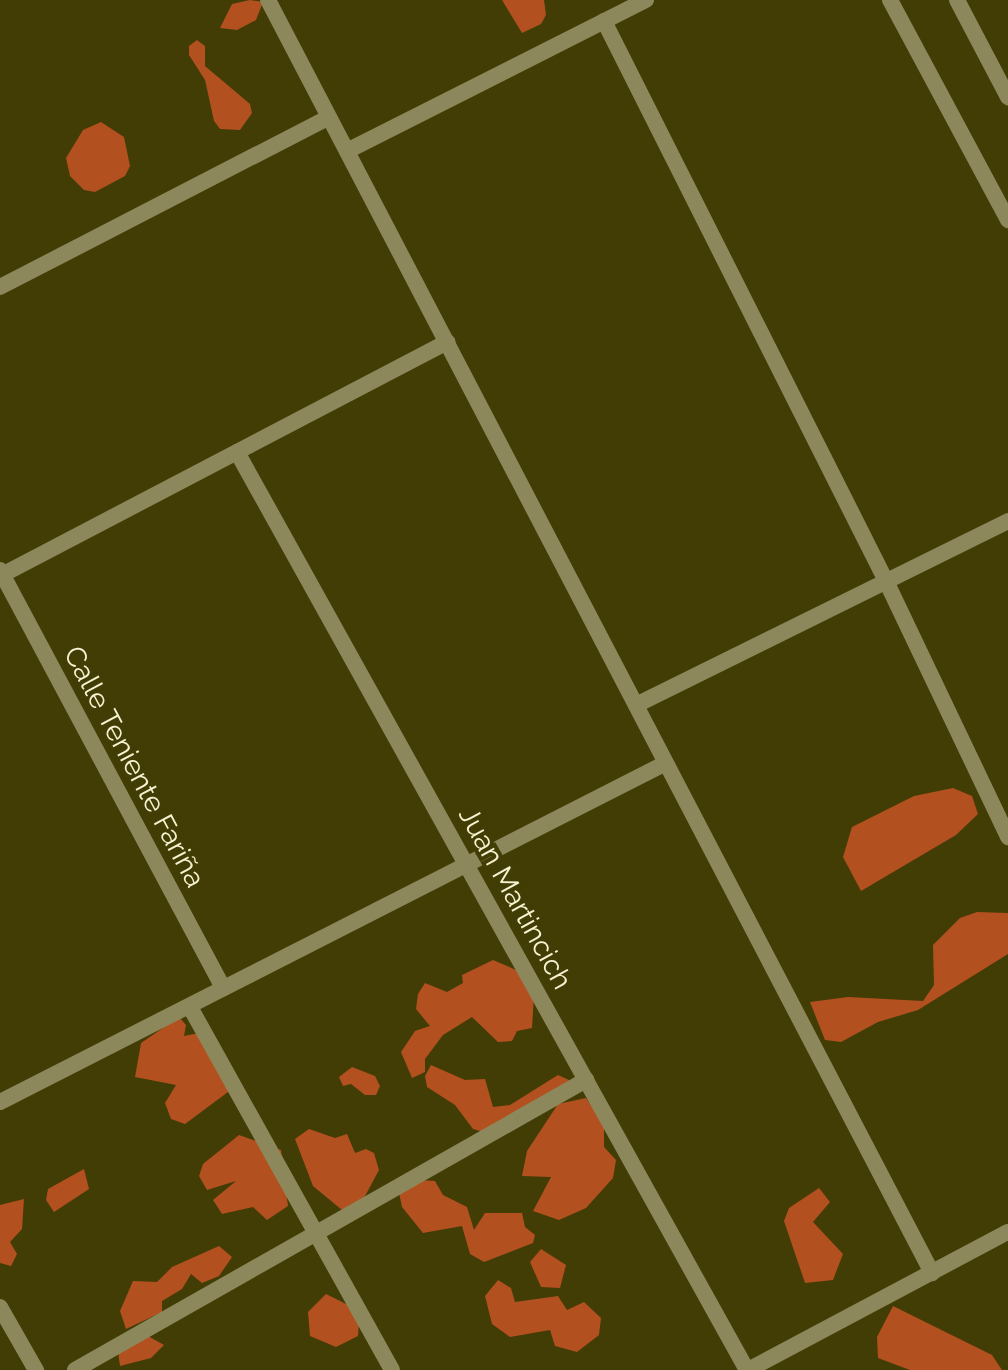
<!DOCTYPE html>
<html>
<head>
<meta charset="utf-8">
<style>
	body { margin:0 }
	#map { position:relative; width:1008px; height:1370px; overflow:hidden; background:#423c05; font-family:Raleway,sans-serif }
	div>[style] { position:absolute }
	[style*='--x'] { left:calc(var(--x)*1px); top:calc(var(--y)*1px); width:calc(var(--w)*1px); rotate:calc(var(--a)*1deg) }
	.forest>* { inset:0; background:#b3501f }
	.minor>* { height:16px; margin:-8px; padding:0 8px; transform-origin:8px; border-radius:8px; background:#8c885b }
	span { translate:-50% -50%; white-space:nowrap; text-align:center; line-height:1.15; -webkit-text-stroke:8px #423c05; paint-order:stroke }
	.street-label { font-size:28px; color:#f5f3d1 }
</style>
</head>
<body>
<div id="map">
	<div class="forest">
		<i style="clip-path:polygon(250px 0,263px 2px,256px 20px,237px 30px,220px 28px,232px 4px)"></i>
		<i style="clip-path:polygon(502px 0,544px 0,546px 15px,541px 24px,522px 33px)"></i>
		<i style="clip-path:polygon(197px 40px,205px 46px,205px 66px,250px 104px,252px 113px,240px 130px,220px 129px,214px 121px,205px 80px,189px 55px,189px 46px)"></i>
		<i style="clip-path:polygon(101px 122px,124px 137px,130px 166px,125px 176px,95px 192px,84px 190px,70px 176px,66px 158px,83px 130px)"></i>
		<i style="clip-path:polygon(953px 788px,972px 796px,978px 814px,956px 835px,861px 891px,843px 857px,852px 827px,914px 796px)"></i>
		<i style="clip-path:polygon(977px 912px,1008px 913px,1008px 954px,918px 1010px,878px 1022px,841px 1042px,825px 1040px,810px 1002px,848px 997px,923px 1001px,934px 985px,933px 945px,960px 918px)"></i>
		<i style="clip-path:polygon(493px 960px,535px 978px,532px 1028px,517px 1031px,512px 1041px,498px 1042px,472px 1017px,443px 1035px,425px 1059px,425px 1072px,412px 1078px,401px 1052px,415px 1031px,430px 1026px,416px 1009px,418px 994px,425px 983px,447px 992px,463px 983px,462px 975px)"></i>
		<i style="clip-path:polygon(179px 1017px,186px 1025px,184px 1036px,199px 1033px,230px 1068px,228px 1092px,185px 1124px,171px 1119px,165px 1103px,176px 1085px,135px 1077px,141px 1043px)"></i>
		<i style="clip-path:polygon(431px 1065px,465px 1080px,485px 1079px,493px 1107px,510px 1105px,558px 1075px,571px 1081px,487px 1133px,473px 1129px,455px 1105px,427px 1087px,425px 1076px)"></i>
		<i style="clip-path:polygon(352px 1067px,375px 1076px,380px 1086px,376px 1095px,365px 1095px,351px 1084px,343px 1086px,339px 1077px)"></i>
		<i style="clip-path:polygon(586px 1098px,604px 1123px,604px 1147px,616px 1160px,613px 1178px,586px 1208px,559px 1220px,533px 1211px,551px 1177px,522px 1176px,527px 1151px,558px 1104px)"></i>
		<i style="clip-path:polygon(309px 1129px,335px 1138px,347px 1134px,355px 1153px,366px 1149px,374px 1153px,379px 1170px,364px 1198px,342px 1210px,313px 1186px,295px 1139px)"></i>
		<i style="clip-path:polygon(239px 1135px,281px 1150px,288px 1206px,267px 1220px,253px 1207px,222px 1214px,213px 1200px,236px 1181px,207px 1190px,199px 1176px,203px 1164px)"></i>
		<i style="clip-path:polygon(84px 1169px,89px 1189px,54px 1212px,46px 1200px,48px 1189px)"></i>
		<i style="clip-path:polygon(420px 1180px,435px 1181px,443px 1195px,467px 1207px,474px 1230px,485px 1213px,522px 1213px,525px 1227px,535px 1235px,533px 1243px,484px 1262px,470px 1254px,462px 1226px,423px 1233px,402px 1207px,399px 1193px)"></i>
		<i style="clip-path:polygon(819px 1188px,830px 1202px,813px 1222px,843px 1254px,833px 1280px,805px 1283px,784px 1221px,789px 1208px)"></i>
		<i style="clip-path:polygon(24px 1199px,22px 1229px,10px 1242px,17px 1254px,11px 1266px,0 1263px,0 1205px)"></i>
		<i style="clip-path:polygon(219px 1246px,232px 1257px,219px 1276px,202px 1283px,191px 1274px,182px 1289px,162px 1301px,162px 1312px,126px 1329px,120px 1311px,133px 1281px,157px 1282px,172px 1267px)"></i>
		<i style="clip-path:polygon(541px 1249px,566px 1265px,560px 1288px,541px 1287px,530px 1262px)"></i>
		<i style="clip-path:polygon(498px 1280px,511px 1288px,515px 1302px,558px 1296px,567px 1310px,584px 1302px,601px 1318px,599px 1335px,577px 1352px,555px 1346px,550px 1330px,510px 1337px,492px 1324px,485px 1296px)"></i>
		<i style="clip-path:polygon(326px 1294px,360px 1311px,358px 1336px,336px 1347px,310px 1336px,308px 1312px)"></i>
		<i style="clip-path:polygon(893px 1306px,992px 1355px,1002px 1370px,910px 1370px,878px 1358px,877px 1337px)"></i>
		<i style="clip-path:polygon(148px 1336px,164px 1345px,151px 1358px,120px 1366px,118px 1351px)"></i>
	</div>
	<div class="minor">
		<i style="--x:268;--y:0;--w:1436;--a:62.45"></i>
		<i style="--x:890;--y:0;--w:250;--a:61.8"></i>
		<i style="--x:957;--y:0;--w:110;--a:62.3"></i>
		<i style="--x:604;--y:21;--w:627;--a:63.27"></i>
		<i style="--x:886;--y:581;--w:284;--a:64.5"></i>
		<i style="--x:347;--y:151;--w:335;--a:-26.8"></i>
		<i style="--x:0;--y:287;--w:370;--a:-27.3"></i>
		<i style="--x:237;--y:452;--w:1050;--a:60.95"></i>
		<i style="--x:0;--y:570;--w:474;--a:61.9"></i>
		<i style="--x:0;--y:576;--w:505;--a:-27.63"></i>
		<i style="--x:636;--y:705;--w:415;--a:-26.3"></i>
		<i style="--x:190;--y:1007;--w:415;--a:60.9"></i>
		<i style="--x:0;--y:1102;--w:747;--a:-26.98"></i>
		<i style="--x:0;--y:1307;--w:73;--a:60.3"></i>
		<i style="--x:75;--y:1370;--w:588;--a:-29.58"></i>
		<i style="--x:748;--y:1370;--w:294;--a:-28"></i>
	</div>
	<div class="street-label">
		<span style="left:134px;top:767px;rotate:62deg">Calle Teniente Fariña</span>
		<span style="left:515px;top:898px;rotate:61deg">Juan Martincich</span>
	</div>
</div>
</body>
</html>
